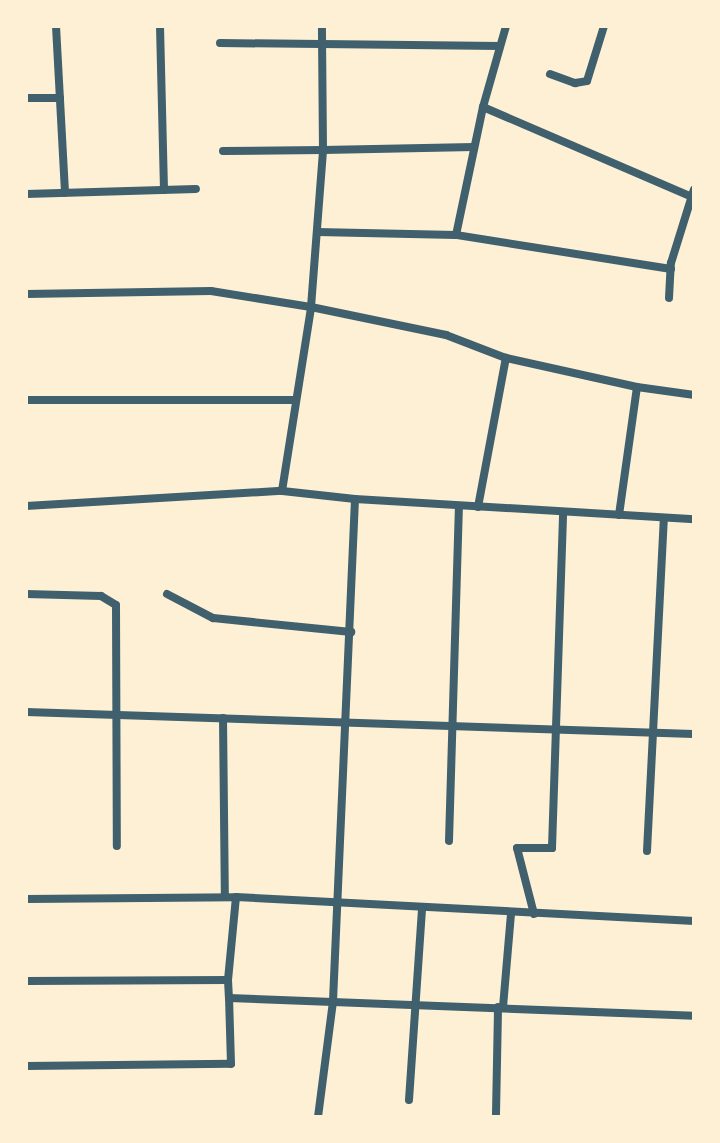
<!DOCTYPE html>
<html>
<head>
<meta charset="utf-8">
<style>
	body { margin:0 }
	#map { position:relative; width:720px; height:1143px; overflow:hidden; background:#fdf0d5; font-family:"Space Grotesk",sans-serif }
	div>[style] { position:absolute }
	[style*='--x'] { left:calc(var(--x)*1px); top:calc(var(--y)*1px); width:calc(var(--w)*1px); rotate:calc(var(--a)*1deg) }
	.minor>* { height:8px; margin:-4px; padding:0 4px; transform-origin:4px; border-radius:4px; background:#3f606c }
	span { translate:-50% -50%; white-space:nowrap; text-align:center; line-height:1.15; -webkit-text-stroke:8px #fdf0d5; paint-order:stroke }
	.frame { position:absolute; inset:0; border:28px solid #fdf0d5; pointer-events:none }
</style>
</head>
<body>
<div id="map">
	<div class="minor">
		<i style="--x:56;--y:26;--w:167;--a:86.9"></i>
		<i style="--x:160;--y:26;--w:164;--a:88.6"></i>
		<i style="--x:220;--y:43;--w:280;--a:0.6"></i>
		<i style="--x:550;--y:74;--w:27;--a:20"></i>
		<i style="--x:575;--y:83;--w:12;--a:-9"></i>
		<i style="--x:587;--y:81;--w:58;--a:-72.8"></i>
		<i style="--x:26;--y:98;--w:34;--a:0"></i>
		<i style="--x:483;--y:107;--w:84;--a:-74.1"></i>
		<i style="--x:223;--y:151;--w:100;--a:-0.6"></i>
		<i style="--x:323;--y:150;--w:124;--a:-90.5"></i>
		<i style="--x:26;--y:194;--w:170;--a:-1.7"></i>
		<i style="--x:317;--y:232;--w:139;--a:1.2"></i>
		<i style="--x:671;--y:269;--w:218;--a:-171"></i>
		<i style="--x:456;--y:235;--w:131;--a:-78.1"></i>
		<i style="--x:483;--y:107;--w:228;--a:23.3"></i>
		<i style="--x:26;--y:294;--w:185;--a:-0.9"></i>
		<i style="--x:211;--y:291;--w:101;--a:9.1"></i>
		<i style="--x:311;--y:307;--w:157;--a:-85.6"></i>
		<i style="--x:323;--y:150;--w:151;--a:-1.1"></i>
		<i style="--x:669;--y:298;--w:35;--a:-87"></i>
		<i style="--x:671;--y:263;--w:77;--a:-72.7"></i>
		<i style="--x:26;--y:400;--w:270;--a:0"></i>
		<i style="--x:355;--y:499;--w:73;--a:-173.7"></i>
		<i style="--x:282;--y:491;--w:186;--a:-81"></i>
		<i style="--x:311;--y:307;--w:138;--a:11.7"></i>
		<i style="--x:446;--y:335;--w:64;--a:21"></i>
		<i style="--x:26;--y:506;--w:256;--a:-3.4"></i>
		<i style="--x:478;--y:507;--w:152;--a:-79.4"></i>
		<i style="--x:506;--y:358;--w:134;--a:12.5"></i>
		<i style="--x:619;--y:515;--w:129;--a:-82"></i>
		<i style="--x:637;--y:387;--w:58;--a:8"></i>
		<i style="--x:26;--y:594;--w:75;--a:1.5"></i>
		<i style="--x:101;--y:596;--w:17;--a:31"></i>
		<i style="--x:116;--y:605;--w:241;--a:89.8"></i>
		<i style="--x:167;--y:594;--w:52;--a:27.6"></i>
		<i style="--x:213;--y:618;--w:139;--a:5.8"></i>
		<i style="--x:26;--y:712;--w:668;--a:1.89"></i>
		<i style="--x:223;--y:718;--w:178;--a:89.4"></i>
		<i style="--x:449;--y:841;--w:335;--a:-88.3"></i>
		<i style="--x:647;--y:851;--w:332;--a:-87.1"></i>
		<i style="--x:26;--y:899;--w:210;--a:-0.5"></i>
		<i style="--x:534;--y:914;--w:68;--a:-104.4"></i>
		<i style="--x:517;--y:848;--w:35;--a:0"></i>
		<i style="--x:552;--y:848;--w:336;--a:-88.1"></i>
		<i style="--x:228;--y:980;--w:83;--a:-84.5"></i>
		<i style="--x:236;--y:897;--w:459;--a:3"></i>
		<i style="--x:26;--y:981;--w:202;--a:-0.3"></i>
		<i style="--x:228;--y:980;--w:18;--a:87"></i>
		<i style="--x:229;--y:998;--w:465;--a:2.2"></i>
		<i style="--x:503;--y:1007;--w:94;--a:-85.1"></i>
		<i style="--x:26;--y:1066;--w:205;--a:-0.6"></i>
		<i style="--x:231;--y:1064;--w:66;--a:-91.7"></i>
		<i style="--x:409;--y:1100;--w:192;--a:-86.1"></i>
		<i style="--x:496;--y:1114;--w:107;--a:-88.9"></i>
		<i style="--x:318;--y:1117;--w:117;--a:-82.6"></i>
		<i style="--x:333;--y:1001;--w:502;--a:-87.49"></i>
		<i style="--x:355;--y:499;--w:340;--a:3.4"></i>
	</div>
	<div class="frame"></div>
</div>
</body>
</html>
